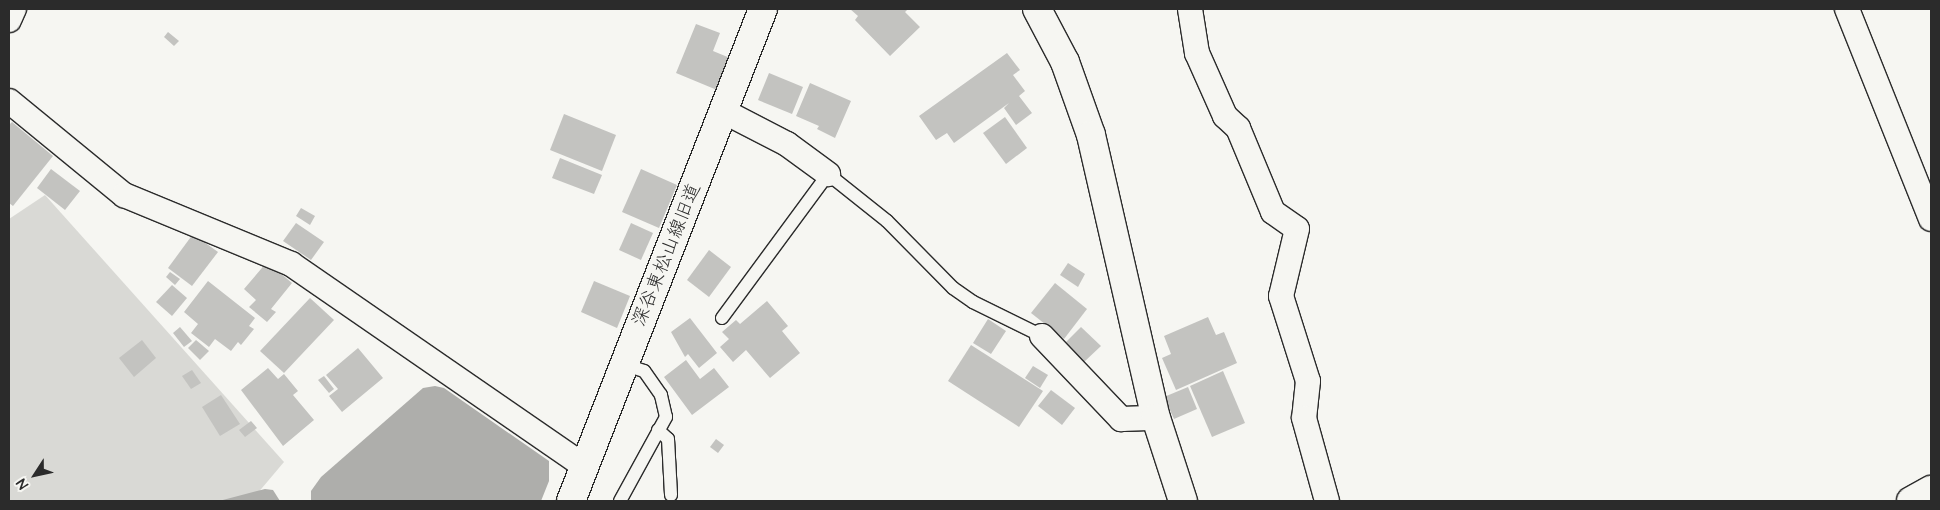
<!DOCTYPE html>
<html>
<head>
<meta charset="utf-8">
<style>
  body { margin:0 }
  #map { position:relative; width:1940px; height:510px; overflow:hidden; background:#f6f6f2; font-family:"Architects Daughter","Klee One",sans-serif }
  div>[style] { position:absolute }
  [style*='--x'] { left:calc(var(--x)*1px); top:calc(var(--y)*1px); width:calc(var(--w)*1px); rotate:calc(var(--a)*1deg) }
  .green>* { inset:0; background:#d9d9d5 }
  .water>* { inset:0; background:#aeaeab }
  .building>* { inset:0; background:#c3c3c0 }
  .roads { filter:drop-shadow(1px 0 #2b2b2b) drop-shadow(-1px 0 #2b2b2b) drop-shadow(0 1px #2b2b2b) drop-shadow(0 -1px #2b2b2b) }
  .service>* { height:12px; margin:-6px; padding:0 6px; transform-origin:6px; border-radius:6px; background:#f6f6f2 }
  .minor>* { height:24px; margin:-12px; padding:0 12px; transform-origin:12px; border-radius:12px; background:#f6f6f2 }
  .tertiary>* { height:28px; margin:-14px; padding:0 14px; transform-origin:14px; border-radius:14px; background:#f6f6f2 }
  span { translate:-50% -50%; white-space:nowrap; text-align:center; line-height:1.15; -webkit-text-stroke:4.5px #f6f6f2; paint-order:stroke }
  .street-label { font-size:19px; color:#2b2b2b }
  .frame { position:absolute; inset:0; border:10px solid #2b2b2b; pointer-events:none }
  .north { position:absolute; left:10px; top:450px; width:50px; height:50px; -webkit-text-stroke:4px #f6f6f2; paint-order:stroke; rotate:235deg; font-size:14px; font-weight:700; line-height:20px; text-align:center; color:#2b2b2b }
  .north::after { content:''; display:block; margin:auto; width:18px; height:22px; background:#2b2b2b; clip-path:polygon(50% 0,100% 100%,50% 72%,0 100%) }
</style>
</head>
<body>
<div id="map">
  <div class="green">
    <i style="clip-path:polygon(45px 195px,284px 462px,251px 501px,9px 501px,9px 219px)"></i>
  </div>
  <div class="water">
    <i style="clip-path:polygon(435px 386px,444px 388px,549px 461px,549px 481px,541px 501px,311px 501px,311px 491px,321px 477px,423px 388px)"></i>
    <i style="clip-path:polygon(265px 489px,273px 490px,280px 501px,219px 501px)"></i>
  </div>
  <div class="building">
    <i style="clip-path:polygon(850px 9px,908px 9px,905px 12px,920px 27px,890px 56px,855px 20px,858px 16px)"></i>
    <i style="clip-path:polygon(696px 24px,720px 33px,713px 51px,730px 58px,717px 90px,676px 73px)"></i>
    <i style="clip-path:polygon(168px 32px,179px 41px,174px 46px,164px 37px)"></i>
    <i style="clip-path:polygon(1007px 53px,1020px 70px,1013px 75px,1025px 91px,1019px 96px,1032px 113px,1016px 125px,1004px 108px,1009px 103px,954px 143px,947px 133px,936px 140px,919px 116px)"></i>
    <i style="clip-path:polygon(769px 73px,803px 87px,792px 114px,758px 100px)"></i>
    <i style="clip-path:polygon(810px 83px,851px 101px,835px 138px,817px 129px,819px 126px,796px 116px)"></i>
    <i style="clip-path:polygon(564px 114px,616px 135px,602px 171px,550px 150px)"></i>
    <i style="clip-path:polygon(1005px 117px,1027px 148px,1006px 164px,983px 133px)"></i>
    <i style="clip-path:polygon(12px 122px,53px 156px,13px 206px,9px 203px,9px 125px)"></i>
    <i style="clip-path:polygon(560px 158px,602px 175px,594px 194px,552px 178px)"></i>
    <i style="clip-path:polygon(51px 169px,80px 191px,65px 210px,37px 188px)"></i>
    <i style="clip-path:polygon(641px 169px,677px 185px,659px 228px,622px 212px)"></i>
    <i style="clip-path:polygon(301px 208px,315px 216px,310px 225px,296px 216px)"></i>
    <i style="clip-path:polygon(296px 223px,324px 242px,311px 260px,283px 241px)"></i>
    <i style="clip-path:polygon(631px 223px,653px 233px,641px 260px,619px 250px)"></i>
    <i style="clip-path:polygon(193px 234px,218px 252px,192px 286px,168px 268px)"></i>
    <i style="clip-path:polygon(709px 250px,731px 267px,709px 297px,687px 280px)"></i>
    <i style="clip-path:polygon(267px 262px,292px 283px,271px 309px,276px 312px,267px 322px,249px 307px,256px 300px,244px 289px)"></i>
    <i style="clip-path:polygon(1068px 263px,1085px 274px,1078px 287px,1060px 275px)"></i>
    <i style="clip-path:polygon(170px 272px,180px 279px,175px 285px,166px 277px)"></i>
    <i style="clip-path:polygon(208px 281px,255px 318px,249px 326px,254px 329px,241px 345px,238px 342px,231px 351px,215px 339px,209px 347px,191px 333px,198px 324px,184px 312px)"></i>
    <i style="clip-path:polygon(594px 281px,630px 296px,617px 328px,581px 312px)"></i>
    <i style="clip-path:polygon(1055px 283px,1087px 309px,1064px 339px,1031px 313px)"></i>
    <i style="clip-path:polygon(172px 285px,187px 298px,172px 316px,156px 302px)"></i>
    <i style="clip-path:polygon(310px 298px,334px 320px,284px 373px,260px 351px)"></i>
    <i style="clip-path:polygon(767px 301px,788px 326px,782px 331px,800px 353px,770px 378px,746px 350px,733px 362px,720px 347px,729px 339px,722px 332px,736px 320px,740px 324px)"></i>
    <i style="clip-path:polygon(1208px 317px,1216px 335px,1224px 332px,1237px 363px,1176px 390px,1162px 358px,1171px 354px,1164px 336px)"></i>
    <i style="clip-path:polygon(690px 318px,717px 353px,699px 368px,688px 354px,685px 357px,671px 332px)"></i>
    <i style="clip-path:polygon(988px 319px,1006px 331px,991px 354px,973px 343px)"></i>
    <i style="clip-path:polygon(180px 327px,192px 341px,184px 347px,173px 333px)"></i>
    <i style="clip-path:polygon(1081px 327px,1101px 346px,1084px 362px,1065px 343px)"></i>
    <i style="clip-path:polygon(142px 340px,156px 358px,134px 377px,119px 358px)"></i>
    <i style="clip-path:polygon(196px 340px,209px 351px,200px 360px,188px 348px)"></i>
    <i style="clip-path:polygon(971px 345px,1043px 391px,1019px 427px,948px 381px)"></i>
    <i style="clip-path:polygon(358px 348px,383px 378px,342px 412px,329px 396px,338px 389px,326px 375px)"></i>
    <i style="clip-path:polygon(686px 360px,700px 379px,714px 368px,729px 387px,692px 415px,664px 377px)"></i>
    <i style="clip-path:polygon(1033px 366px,1048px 375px,1040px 388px,1025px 378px)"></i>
    <i style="clip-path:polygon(268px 368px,278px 379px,284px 374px,298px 391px,293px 395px,314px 420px,283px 446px,241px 390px)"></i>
    <i style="clip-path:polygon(192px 370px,201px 383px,191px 389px,182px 376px)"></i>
    <i style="clip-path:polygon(1223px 371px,1245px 423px,1212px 437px,1190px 386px)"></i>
    <i style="clip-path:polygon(324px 376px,334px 389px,329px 393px,318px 380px)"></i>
    <i style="clip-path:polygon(1188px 387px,1197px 409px,1174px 419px,1164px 397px)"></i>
    <i style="clip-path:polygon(1051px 390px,1075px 408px,1062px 425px,1038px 406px)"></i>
    <i style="clip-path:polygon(221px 395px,240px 424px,220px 436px,202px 407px)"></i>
    <i style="clip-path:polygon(251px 421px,257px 428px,245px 437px,239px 430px)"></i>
    <i style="clip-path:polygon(716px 439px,724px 445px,718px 453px,710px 447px)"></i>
  </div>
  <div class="roads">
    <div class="service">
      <i style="--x:722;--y:318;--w:179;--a:-53.6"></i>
      <i style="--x:828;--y:174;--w:75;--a:38.5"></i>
      <i style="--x:887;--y:221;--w:94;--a:45.4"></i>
      <i style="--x:953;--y:288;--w:24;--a:35"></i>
      <i style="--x:973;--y:302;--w:77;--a:26.2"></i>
      <i style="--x:658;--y:430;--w:13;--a:42"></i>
      <i style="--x:668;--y:439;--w:56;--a:86.9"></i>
      <i style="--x:620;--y:501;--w:96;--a:-61.3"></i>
      <i style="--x:666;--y:417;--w:23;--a:-103"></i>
      <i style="--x:661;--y:395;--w:29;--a:-125"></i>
      <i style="--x:644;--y:371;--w:22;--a:-162"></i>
    </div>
    <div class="minor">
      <i style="--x:1190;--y:9;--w:45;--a:81"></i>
      <i style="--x:1197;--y:53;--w:69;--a:66"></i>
      <i style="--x:1225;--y:116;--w:18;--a:43"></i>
      <i style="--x:1238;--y:128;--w:91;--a:67.4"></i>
      <i style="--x:1273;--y:212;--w:29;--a:35"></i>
      <i style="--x:1297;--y:229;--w:69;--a:103.4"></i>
      <i style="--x:1281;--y:296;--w:89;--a:72.4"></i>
      <i style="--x:1308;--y:381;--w:37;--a:96"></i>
      <i style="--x:1304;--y:418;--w:86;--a:74.5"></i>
      <i style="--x:1847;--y:9;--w:226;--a:68.2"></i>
      <i style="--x:9;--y:20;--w:12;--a:-66"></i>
      <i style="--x:9;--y:101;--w:149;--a:39.3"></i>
      <i style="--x:124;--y:195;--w:181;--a:22.4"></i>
      <i style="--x:291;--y:264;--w:356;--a:34.6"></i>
      <i style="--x:725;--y:112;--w:70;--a:27.3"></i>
      <i style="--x:787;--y:144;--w:51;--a:36.2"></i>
      <i style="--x:1042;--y:336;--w:115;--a:46.4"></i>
      <i style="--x:1121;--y:419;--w:35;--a:-2"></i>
    </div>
    <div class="tertiary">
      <i style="--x:1037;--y:9;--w:60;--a:62.2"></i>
      <i style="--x:1065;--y:62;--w:77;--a:70.4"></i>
      <i style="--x:1091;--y:135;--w:290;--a:77.1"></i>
      <i style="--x:1156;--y:418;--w:87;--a:72"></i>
      <i style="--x:571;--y:501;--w:528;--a:-68.68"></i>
      <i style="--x:1911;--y:501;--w:23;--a:-29"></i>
    </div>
  </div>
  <div class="street-label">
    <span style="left:667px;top:255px;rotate:-68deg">深谷東松山線旧道</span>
  </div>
  <div class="frame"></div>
  <div class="north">N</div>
</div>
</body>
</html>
